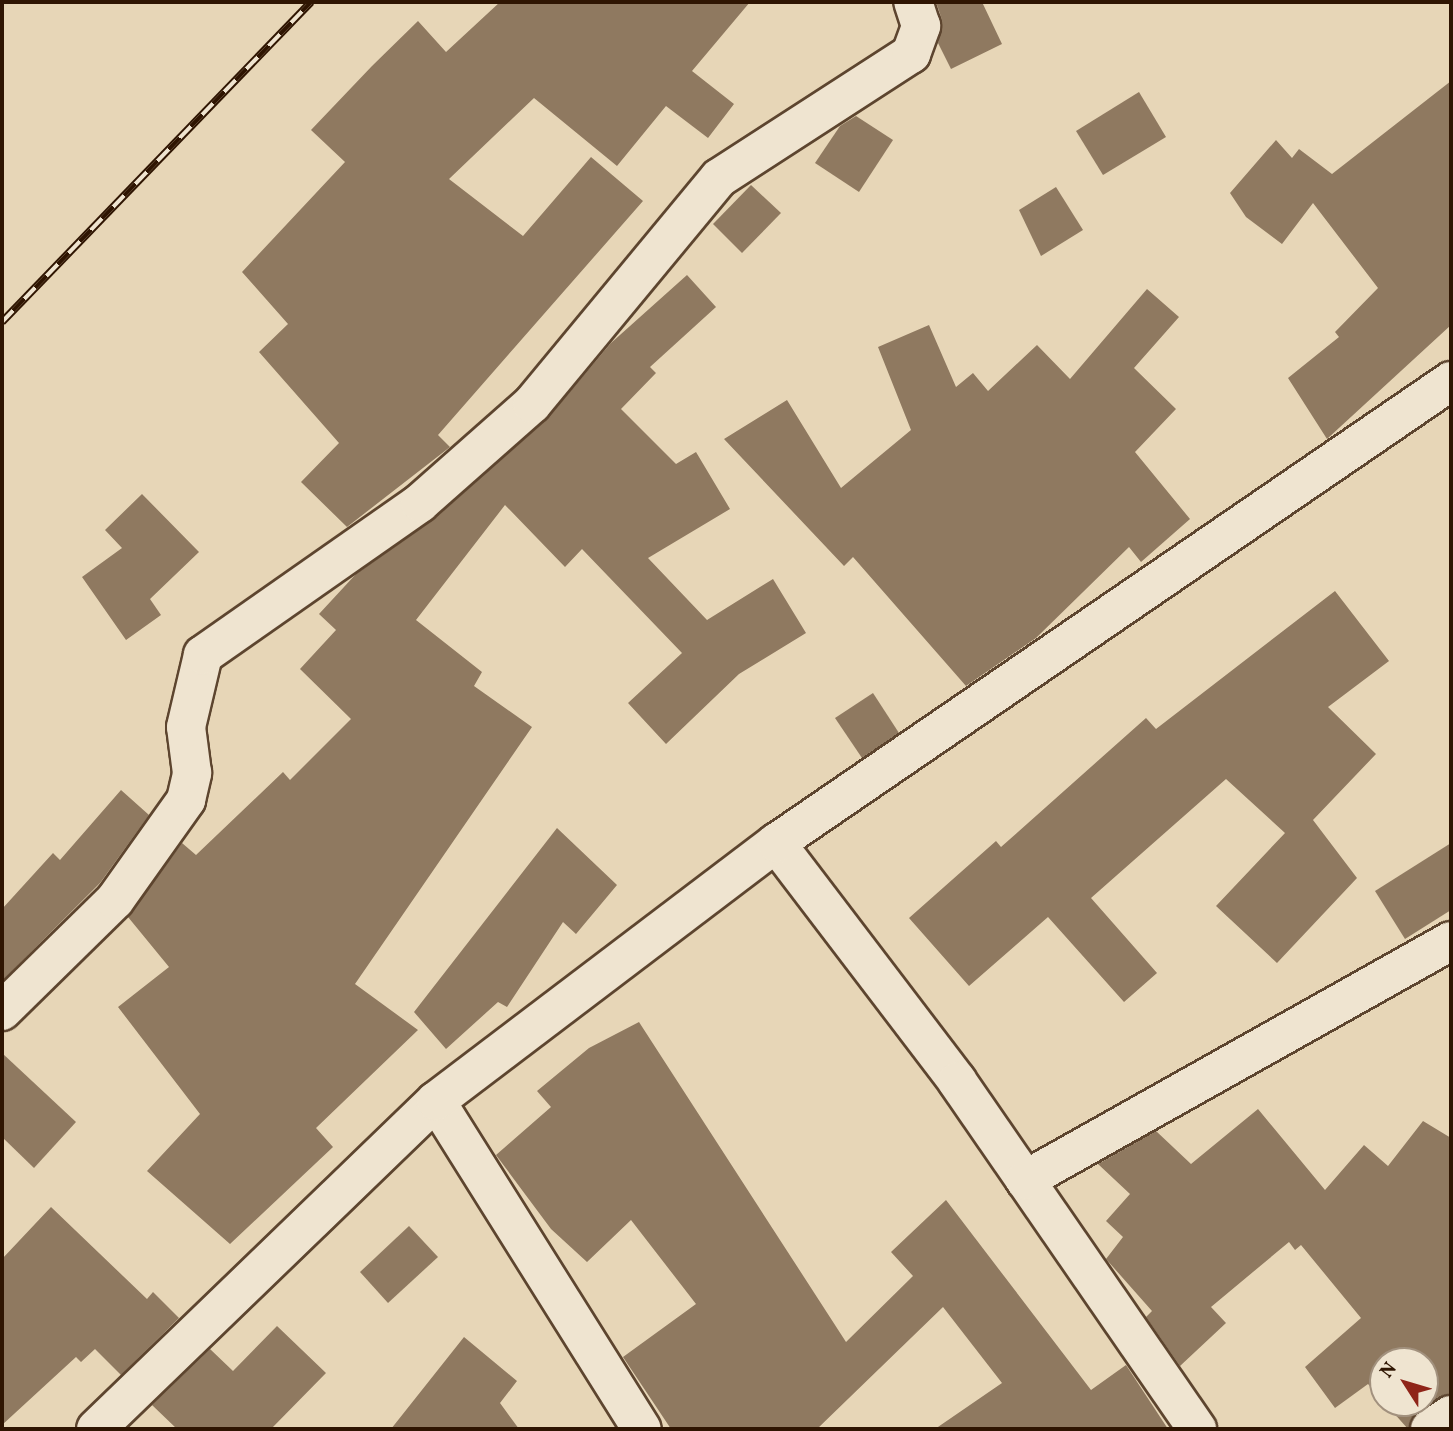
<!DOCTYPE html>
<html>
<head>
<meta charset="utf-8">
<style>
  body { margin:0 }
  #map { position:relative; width:1453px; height:1431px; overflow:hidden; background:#e7d6b7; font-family:Vollkorn,serif }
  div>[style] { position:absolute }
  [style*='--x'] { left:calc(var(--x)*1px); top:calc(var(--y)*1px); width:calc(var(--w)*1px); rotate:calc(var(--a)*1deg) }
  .building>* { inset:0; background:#8f7960 }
  .roads { filter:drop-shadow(2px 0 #5d452f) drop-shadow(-2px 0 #5d452f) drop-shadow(0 2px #5d452f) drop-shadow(0 -2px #5d452f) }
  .street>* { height:38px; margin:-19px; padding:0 19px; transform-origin:19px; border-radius:19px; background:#efe4d0 }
  .rail>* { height:8px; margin-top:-4px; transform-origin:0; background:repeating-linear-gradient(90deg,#efe4d0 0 16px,#2f1502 0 32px); box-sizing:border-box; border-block:2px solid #2f1502 }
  span { translate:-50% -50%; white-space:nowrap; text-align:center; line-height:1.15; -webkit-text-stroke:7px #efe4d0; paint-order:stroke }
  .frame { position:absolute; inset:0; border:4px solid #2f1502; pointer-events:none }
  .north { position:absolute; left:1369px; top:1347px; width:70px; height:70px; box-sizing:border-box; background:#efe4d0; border:2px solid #a2917e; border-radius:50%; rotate:307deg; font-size:19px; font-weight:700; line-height:28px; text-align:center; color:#2f1502 }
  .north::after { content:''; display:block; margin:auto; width:24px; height:32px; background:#8f2418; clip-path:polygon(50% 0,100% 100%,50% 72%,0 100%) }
</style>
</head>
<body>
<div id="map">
  <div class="building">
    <i style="clip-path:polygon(500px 2px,750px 2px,692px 71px,734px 104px,708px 138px,666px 106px,617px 166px,534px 98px,449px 179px,523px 236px,591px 157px,643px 201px,438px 435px,450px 447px,347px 527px,301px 482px,339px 443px,259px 352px,288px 324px,242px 272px,345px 162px,311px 130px,372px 66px,418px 21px,446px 52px)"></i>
    <i style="clip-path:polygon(936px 2px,982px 2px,1002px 44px,951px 69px,938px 43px,942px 20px)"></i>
    <i style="clip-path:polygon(1451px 81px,1451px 325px,1327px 439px,1288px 378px,1339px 337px,1335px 332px,1378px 288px,1313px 203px,1282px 244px,1246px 217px,1230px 193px,1276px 140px,1292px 158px,1299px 149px,1332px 174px)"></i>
    <i style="clip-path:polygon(1139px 92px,1166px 137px,1103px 175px,1076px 131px)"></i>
    <i style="clip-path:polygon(856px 116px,893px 140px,859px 192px,815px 163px,840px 126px)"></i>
    <i style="clip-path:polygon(751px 185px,781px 213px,742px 253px,713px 224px)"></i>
    <i style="clip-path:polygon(1056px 187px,1083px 230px,1041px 256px,1019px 210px)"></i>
    <i style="clip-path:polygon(687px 275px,716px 307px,650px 367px,656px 373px,621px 409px,676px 464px,696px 452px,730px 509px,648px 558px,707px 620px,773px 579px,806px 633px,739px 674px,666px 744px,628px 703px,682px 653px,582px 549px,565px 567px,505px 505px,416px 620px,482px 672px,474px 686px,532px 727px,355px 984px,418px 1030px,316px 1128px,333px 1147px,230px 1244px,147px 1171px,200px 1114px,118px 1007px,169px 967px,128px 917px,182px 843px,196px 855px,283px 772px,290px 780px,351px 719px,300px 669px,336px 630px,319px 614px,356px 574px,434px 519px,546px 420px,611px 343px)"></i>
    <i style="clip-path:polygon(1147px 289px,1179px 317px,1134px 368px,1176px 409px,1135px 452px,1190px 519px,1141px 562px,1129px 547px,1036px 638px,966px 686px,853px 557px,844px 566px,724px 439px,787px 400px,841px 488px,911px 430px,878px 347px,929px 325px,956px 387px,973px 373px,988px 391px,1037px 345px,1070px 379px)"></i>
    <i style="clip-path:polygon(142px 494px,199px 552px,150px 599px,161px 615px,126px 640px,82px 577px,122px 548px,105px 530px)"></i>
    <i style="clip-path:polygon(1335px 591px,1389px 661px,1328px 707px,1376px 754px,1313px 820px,1357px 878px,1277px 963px,1216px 906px,1285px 833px,1226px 779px,1091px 898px,1157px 973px,1124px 1002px,1048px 917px,969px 986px,909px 918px,996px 841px,1001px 847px,1146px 718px,1156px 729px)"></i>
    <i style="clip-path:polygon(873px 693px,899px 733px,862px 758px,835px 718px)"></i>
    <i style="clip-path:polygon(121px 790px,149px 815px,100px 883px,2px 981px,2px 909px,53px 853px,60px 860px)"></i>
    <i style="clip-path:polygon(557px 828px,617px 885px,576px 934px,563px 922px,507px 1007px,498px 1002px,446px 1049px,414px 1012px)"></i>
    <i style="clip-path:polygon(1451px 843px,1451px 910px,1405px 939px,1375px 891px)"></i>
    <i style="clip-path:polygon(639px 1022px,846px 1342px,913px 1276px,891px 1252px,946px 1200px,1091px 1390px,1126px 1365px,1168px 1429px,935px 1429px,1002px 1383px,943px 1307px,817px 1429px,671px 1429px,623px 1357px,696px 1304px,631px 1220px,587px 1262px,551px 1229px,496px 1155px,551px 1107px,537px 1091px,589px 1048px)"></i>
    <i style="clip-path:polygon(2px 1053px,76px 1122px,34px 1168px,2px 1137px)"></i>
    <i style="clip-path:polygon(evenodd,1258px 1109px,1325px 1190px,1364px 1145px,1388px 1166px,1423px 1121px,1451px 1138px,1451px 1393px,1418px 1411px,1408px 1429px,1368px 1384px,1335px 1408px,1305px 1367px,1361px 1318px,1301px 1245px,1295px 1250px,1289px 1242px,1211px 1307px,1226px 1323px,1180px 1366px,1146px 1317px,1152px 1311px,1106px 1259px,1123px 1237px,1106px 1221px,1130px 1194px,1098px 1164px,1156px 1131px,1191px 1164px,1258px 1109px,1383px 1361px,1425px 1361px,1425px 1403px,1383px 1403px,1383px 1361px)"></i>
    <i style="clip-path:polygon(51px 1207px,147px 1299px,153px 1292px,179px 1318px,121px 1375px,95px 1349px,81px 1362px,76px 1357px,2px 1425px,2px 1259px)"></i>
    <i style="clip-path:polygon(409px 1226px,438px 1257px,388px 1303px,360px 1272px)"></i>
    <i style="clip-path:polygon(277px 1326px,326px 1373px,271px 1429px,177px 1429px,152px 1405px,210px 1349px,233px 1371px)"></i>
    <i style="clip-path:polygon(464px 1337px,517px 1381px,500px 1403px,519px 1429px,391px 1429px)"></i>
  </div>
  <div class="roads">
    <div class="street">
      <i style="--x:776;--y:843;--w:299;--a:52.7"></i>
      <i style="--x:957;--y:1081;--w:423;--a:55.4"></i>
      <i style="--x:2;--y:1011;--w:158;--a:-44.5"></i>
      <i style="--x:115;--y:900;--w:123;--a:-54.6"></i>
      <i style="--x:186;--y:800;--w:28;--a:-77"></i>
      <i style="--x:192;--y:773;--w:46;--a:-97.4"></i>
      <i style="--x:186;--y:727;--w:74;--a:-76.7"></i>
      <i style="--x:203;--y:655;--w:265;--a:-35"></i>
      <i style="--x:420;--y:503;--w:149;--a:-41.5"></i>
      <i style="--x:532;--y:404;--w:293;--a:-50.4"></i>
      <i style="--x:719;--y:178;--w:229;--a:-32.9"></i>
      <i style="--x:911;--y:54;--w:30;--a:-70"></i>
      <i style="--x:921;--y:26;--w:25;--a:-108"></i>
      <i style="--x:436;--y:1101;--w:387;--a:57.9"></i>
      <i style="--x:1025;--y:1180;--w:488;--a:-29.3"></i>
      <i style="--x:96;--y:1429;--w:472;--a:-44"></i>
      <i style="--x:436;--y:1101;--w:427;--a:-37.2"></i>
      <i style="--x:776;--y:843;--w:818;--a:-34.39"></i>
      <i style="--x:1430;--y:1429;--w:25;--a:-34"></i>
    </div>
  </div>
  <div class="rail">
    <i style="--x:2;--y:322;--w:445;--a:-46"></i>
  </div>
  <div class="frame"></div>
  <div class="north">N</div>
</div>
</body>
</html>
